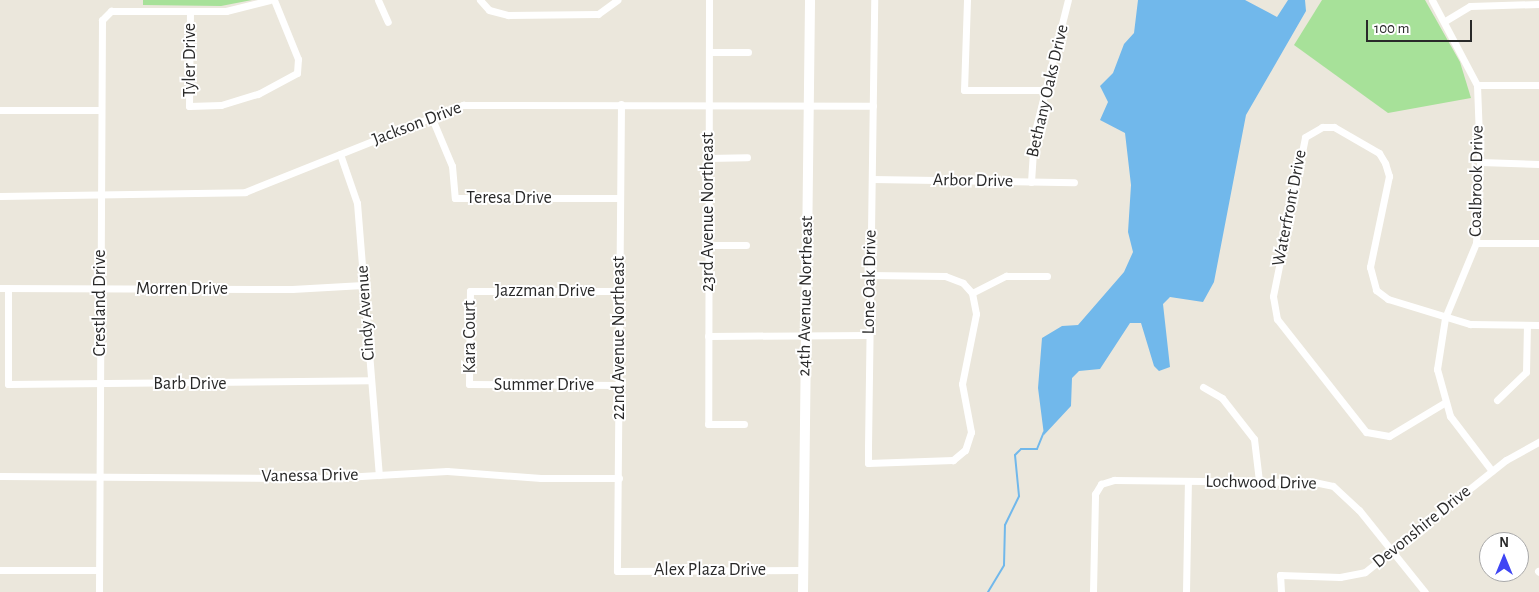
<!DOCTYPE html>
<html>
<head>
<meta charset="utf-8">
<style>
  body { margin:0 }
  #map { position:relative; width:1539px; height:592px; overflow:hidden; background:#ebe7dc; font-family:"Alegreya Sans",sans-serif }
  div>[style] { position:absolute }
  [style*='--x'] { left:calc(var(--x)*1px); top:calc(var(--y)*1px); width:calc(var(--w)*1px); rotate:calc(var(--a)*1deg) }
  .green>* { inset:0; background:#a7e199 }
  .water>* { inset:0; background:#71b8eb }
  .stream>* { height:2px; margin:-1px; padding:0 1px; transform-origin:1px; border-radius:1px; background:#71b8eb }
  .street>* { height:7px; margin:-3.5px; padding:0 3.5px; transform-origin:3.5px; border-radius:3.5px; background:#fff }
  .secondary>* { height:10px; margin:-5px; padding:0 5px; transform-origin:5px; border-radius:5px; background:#fff }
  span { translate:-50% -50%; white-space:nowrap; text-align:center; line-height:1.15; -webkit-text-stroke:4px #fff; paint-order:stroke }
  .street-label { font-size:18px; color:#292929 }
  .north { position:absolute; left:1479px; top:532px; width:50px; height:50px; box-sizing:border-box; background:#fff; border:1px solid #a9a9a9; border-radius:50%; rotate:0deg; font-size:14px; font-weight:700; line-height:20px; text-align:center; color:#292929 }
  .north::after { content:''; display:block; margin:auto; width:18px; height:22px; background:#3f46f4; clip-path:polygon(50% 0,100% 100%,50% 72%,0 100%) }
  .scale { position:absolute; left:1366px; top:20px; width:106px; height:22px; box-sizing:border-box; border:2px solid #292929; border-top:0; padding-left:6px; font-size:15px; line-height:18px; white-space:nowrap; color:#292929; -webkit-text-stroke:4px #fff; paint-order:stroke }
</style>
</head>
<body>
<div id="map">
  <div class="green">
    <i style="clip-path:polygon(143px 0,252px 0,221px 6px,143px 5px)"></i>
    <i style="clip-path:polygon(1322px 0,1425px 0,1460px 62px,1471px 98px,1388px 113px,1294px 45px)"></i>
  </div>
  <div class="water">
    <i style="clip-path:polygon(1138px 0,1245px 0,1277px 17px,1288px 0,1305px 0,1306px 11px,1246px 115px,1214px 282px,1203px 302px,1170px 297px,1163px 304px,1170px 367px,1159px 371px,1154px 366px,1141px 323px,1130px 323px,1100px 369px,1079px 371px,1072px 378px,1071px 406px,1044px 435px,1038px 388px,1042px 338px,1062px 326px,1078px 325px,1124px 272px,1133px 252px,1128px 232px,1131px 185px,1125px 133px,1100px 120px,1108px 102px,1100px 86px,1113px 73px,1124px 44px,1134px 33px)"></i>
  </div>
  <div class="stream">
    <i style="--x:988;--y:592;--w:31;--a:-59"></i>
    <i style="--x:1004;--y:565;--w:40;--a:-88.6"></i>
    <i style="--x:1005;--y:525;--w:32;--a:-64"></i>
    <i style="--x:1019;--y:496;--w:41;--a:-95.6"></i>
    <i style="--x:1015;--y:455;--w:8;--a:-45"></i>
    <i style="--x:1021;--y:449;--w:16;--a:0"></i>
    <i style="--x:1037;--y:449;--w:18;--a:-68"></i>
  </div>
  <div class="street">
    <i style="--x:378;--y:0;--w:24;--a:66"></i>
    <i style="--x:480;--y:0;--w:13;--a:48"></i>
    <i style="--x:489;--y:10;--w:20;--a:15"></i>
    <i style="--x:508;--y:15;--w:90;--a:-0.6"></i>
    <i style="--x:598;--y:14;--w:24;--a:-36"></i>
    <i style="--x:709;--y:0;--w:424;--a:90.1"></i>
    <i style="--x:708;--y:424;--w:36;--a:0"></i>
    <i style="--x:967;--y:0;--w:90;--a:91.9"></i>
    <i style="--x:964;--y:90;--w:84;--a:0"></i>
    <i style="--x:1432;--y:0;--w:96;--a:62.1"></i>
    <i style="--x:1477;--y:85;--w:77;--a:87.8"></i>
    <i style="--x:1480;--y:162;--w:81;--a:92.8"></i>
    <i style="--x:1476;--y:243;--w:81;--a:112.5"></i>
    <i style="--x:1445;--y:318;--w:52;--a:98.9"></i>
    <i style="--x:1437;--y:369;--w:49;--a:74.5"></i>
    <i style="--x:1450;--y:416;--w:69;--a:52.6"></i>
    <i style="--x:190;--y:11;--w:95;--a:90.6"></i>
    <i style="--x:189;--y:106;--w:32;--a:-2"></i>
    <i style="--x:221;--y:105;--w:39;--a:-17"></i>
    <i style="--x:258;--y:94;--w:44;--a:-28.3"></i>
    <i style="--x:297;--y:73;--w:14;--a:-86"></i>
    <i style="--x:298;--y:59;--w:64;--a:-112.1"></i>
    <i style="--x:1445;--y:21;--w:29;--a:-31"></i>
    <i style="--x:1470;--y:6;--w:69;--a:-1.7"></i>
    <i style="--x:709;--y:52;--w:39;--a:0"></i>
    <i style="--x:1477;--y:85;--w:62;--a:0"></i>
    <i style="--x:621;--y:104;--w:467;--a:90.5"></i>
    <i style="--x:617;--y:571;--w:186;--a:-0.3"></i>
    <i style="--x:0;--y:110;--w:100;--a:0"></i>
    <i style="--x:431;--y:116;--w:54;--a:67.2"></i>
    <i style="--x:452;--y:166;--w:32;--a:85"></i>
    <i style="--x:455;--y:198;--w:164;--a:0"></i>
    <i style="--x:340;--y:154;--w:52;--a:70.9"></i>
    <i style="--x:357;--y:203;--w:273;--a:85.4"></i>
    <i style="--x:708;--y:158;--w:39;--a:-1"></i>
    <i style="--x:1480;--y:162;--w:59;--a:1.9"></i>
    <i style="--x:872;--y:179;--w:202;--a:0.9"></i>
    <i style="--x:1031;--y:182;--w:47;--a:-86.3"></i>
    <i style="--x:1034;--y:135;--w:139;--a:-75.9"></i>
    <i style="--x:0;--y:196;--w:245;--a:-0.9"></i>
    <i style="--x:245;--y:192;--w:235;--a:-21.8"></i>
    <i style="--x:463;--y:105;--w:410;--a:0.1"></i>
    <i style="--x:1476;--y:243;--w:63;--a:0"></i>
    <i style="--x:708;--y:245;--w:38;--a:0"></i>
    <i style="--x:870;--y:275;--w:75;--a:0.8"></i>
    <i style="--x:945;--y:276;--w:19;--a:21"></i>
    <i style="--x:963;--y:283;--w:13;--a:48"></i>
    <i style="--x:972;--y:293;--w:21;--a:79"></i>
    <i style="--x:976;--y:314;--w:71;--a:101.3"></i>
    <i style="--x:962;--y:384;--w:49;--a:79.4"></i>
    <i style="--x:971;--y:432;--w:19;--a:108"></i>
    <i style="--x:965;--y:450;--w:16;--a:140"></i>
    <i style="--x:953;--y:460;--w:85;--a:178"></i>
    <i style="--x:868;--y:463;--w:16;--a:-90"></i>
    <i style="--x:868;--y:447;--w:447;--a:-89.2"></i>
    <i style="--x:0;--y:288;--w:292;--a:0.2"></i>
    <i style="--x:292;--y:289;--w:71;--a:-3.2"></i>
    <i style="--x:8;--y:288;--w:96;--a:90"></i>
    <i style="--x:8;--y:384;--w:363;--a:-0.6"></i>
    <i style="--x:972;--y:293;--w:38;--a:-27"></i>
    <i style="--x:1006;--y:276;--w:41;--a:0"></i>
    <i style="--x:708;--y:336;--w:161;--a:-0.4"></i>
    <i style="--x:619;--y:385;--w:150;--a:-179.6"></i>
    <i style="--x:469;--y:384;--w:93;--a:-89.4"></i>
    <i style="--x:470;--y:291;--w:149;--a:0"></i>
    <i style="--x:1203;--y:387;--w:22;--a:30"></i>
    <i style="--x:1222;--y:398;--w:52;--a:52"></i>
    <i style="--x:1254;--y:439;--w:42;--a:83.2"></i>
    <i style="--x:1497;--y:400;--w:40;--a:-44"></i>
    <i style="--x:1526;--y:372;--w:47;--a:-88.8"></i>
    <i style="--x:1444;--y:403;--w:64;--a:149"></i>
    <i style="--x:1389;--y:436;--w:23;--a:-170"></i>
    <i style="--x:1366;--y:432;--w:144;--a:-128.2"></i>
    <i style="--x:1277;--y:319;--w:23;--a:-100"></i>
    <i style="--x:1273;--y:296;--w:162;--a:-78.6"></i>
    <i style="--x:1305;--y:137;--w:20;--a:-30"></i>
    <i style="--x:1322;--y:127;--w:12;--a:0"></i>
    <i style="--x:1334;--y:127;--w:52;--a:30"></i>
    <i style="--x:1379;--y:153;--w:12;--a:59"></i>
    <i style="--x:1385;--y:163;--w:14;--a:73"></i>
    <i style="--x:1389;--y:176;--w:93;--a:101.8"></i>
    <i style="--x:1370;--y:267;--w:24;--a:75"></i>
    <i style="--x:1376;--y:290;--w:15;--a:37"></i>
    <i style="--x:1388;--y:299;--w:86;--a:17"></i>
    <i style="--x:1470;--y:324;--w:69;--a:0.8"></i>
    <i style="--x:0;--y:476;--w:327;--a:0.4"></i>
    <i style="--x:327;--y:478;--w:120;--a:-3.3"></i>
    <i style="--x:447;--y:471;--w:94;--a:4.3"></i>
    <i style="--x:541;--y:478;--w:78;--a:0"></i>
    <i style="--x:0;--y:570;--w:99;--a:0"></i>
    <i style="--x:1538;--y:571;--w:1;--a:45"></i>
    <i style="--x:99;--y:592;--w:572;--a:-89.7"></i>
    <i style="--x:102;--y:20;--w:13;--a:-45"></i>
    <i style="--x:111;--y:11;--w:115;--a:0"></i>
    <i style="--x:226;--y:11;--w:45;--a:-14"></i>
    <i style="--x:1093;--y:592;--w:98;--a:-88.8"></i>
    <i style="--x:1095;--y:494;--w:12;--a:-59"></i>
    <i style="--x:1101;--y:484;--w:14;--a:-17"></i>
    <i style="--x:1114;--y:480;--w:200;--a:0.6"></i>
    <i style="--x:1314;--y:482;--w:19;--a:12"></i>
    <i style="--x:1333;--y:486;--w:35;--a:43"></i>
    <i style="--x:1359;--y:510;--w:105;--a:51.2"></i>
    <i style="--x:1186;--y:592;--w:111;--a:-89"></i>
    <i style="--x:1281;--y:592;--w:17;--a:-93"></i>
    <i style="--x:1280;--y:575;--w:60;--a:1.9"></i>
    <i style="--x:1340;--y:577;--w:25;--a:-11"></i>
    <i style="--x:1365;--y:572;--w:180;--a:-38.5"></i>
    <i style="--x:1506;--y:460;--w:38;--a:-29"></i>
  </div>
  <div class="secondary">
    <i style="--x:803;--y:592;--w:592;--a:-89.32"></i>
  </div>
  <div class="street-label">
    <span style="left:190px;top:60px;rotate:-90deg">Tyler Drive</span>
    <span style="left:1048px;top:91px;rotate:-77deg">Bethany Oaks Drive</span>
    <span style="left:417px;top:124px;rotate:-21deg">Jackson Drive</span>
    <span style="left:973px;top:181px;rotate:1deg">Arbor Drive</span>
    <span style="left:1477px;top:181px;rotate:-89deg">Coalbrook Drive</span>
    <span style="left:509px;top:198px">Teresa Drive</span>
    <span style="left:1290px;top:208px;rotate:-79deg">Waterfront Drive</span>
    <span style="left:708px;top:212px;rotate:-90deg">23rd Avenue Northeast</span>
    <span style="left:870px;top:282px;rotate:-89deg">Lone Oak Drive</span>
    <span style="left:182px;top:289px">Morren Drive</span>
    <span style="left:545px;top:291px">Jazzman Drive</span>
    <span style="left:806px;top:296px;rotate:-89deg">24th Avenue Northeast</span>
    <span style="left:100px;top:303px;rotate:-90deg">Crestland Drive</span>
    <span style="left:366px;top:313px;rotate:-94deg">Cindy Avenue</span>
    <span style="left:470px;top:337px;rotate:-90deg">Kara Court</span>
    <span style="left:619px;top:338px;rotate:-90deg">22nd Avenue Northeast</span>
    <span style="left:190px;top:384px">Barb Drive</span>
    <span style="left:544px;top:385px">Summer Drive</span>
    <span style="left:310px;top:476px;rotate:-1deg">Vanessa Drive</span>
    <span style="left:1261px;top:483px;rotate:1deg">Lochwood Drive</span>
    <span style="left:1422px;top:527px;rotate:-39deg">Devonshire Drive</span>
    <span style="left:710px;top:570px">Alex Plaza Drive</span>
  </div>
  <div class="north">N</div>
  <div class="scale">100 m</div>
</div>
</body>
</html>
